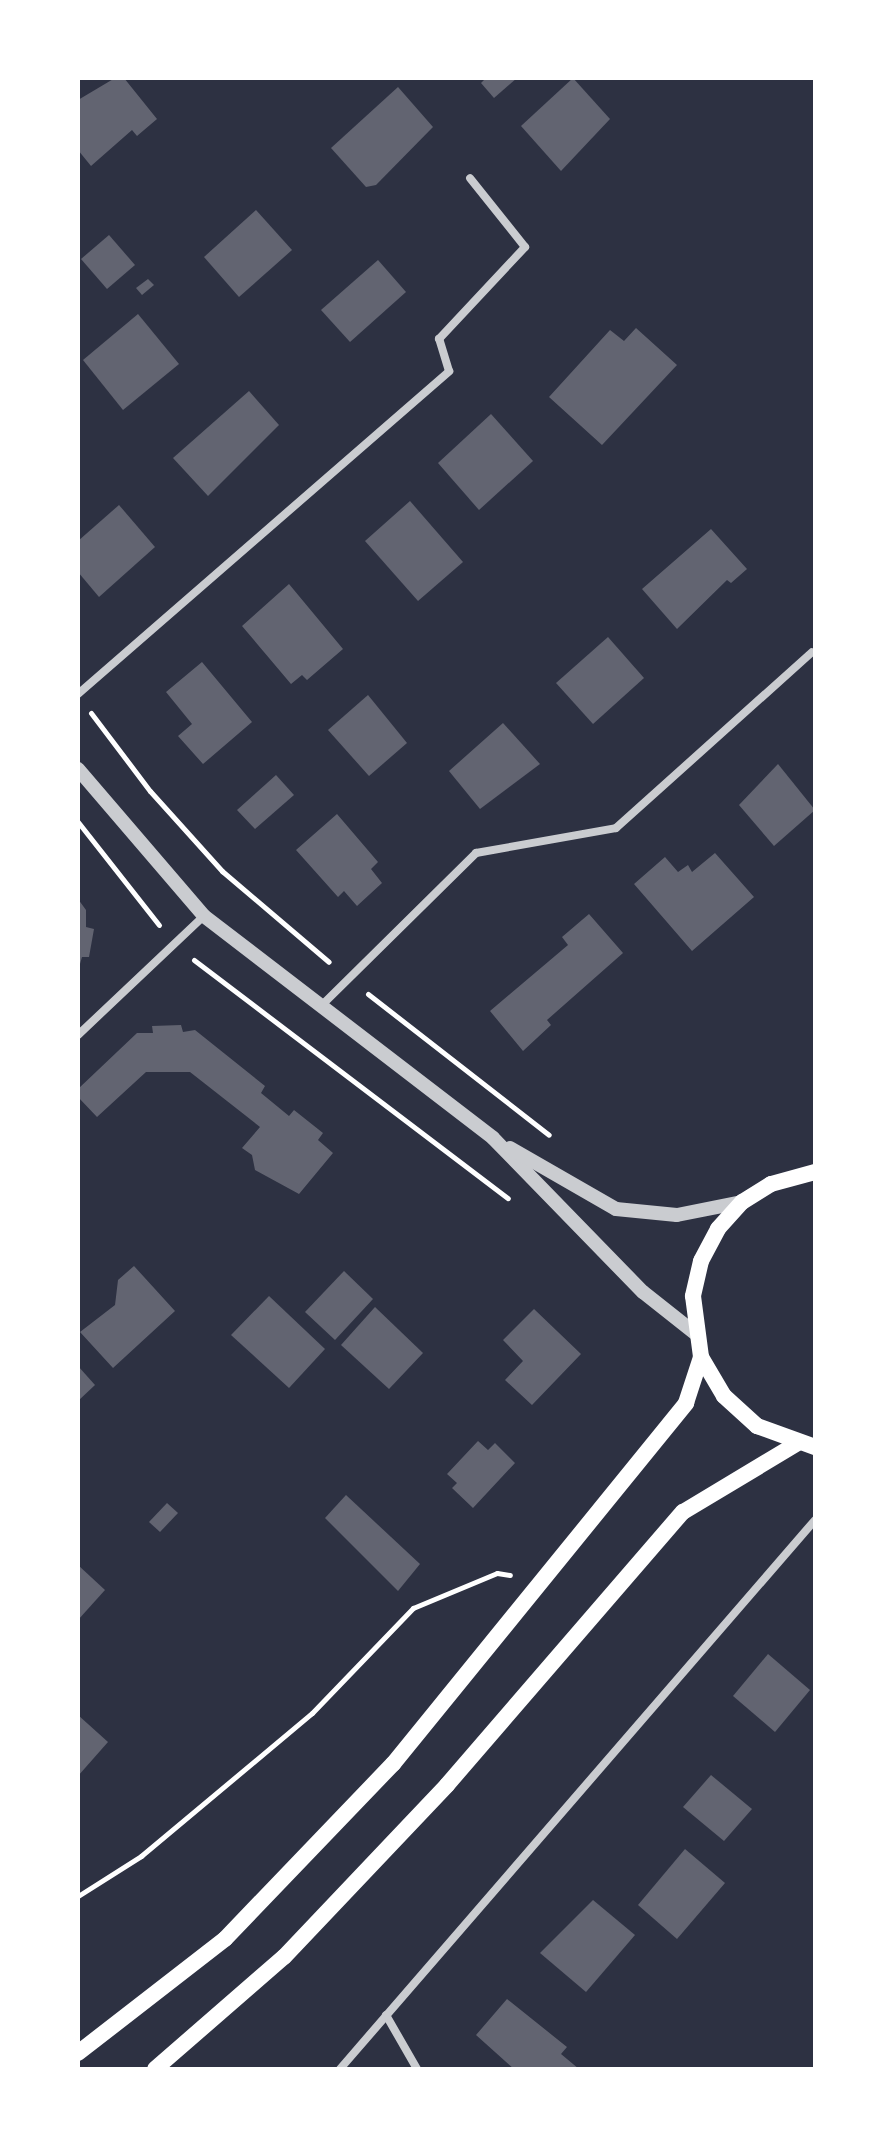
<!DOCTYPE html>
<html>
<head>
<meta charset="utf-8">
<style>
  body { margin:0 }
  #map { position:relative; width:893px; height:2147px; overflow:hidden; background:#2d3142; font-family:Quicksand,sans-serif }
  div>[style] { position:absolute }
  [style*='--x'] { left:calc(var(--x)*1px); top:calc(var(--y)*1px); width:calc(var(--w)*1px); rotate:calc(var(--a)*1deg) }
  .building>* { inset:0; background:#626471 }
  .path>* { height:5px; margin:-2.5px; padding:0 2.5px; transform-origin:2.5px; border-radius:2.5px; background:#fff }
  .minor>* { height:8px; margin:-4px; padding:0 4px; transform-origin:4px; border-radius:4px; background:#caccd0 }
  .tertiary>* { height:14px; margin:-7px; padding:0 7px; transform-origin:7px; border-radius:7px; background:#caccd0 }
  .secondary>* { height:16px; margin:-8px; padding:0 8px; transform-origin:8px; border-radius:8px; background:#fff }
  span { translate:-50% -50%; white-space:nowrap; text-align:center; line-height:1.15; -webkit-text-stroke:8px #fff; paint-order:stroke }
  .frame { position:absolute; inset:0; border:80px solid #fff; pointer-events:none }
</style>
</head>
<body>
<div id="map">
  <div class="building">
    <i style="clip-path:polygon(115px 78px,124px 78px,157px 119px,137px 136px,132px 130px,91px 166px,78px 150px,78px 100px)"></i>
    <i style="clip-path:polygon(486px 78px,517px 78px,494px 98px,481px 83px)"></i>
    <i style="clip-path:polygon(573px 78px,610px 119px,561px 171px,521px 126px)"></i>
    <i style="clip-path:polygon(398px 87px,433px 127px,376px 185px,366px 187px,331px 148px)"></i>
    <i style="clip-path:polygon(256px 210px,292px 250px,239px 297px,204px 257px)"></i>
    <i style="clip-path:polygon(109px 235px,135px 265px,107px 289px,81px 259px)"></i>
    <i style="clip-path:polygon(378px 260px,406px 292px,350px 342px,321px 310px)"></i>
    <i style="clip-path:polygon(148px 279px,154px 285px,142px 295px,136px 288px)"></i>
    <i style="clip-path:polygon(138px 314px,179px 364px,123px 410px,83px 360px)"></i>
    <i style="clip-path:polygon(636px 328px,677px 365px,602px 445px,549px 397px,610px 330px,624px 341px)"></i>
    <i style="clip-path:polygon(249px 391px,279px 425px,208px 496px,173px 458px)"></i>
    <i style="clip-path:polygon(491px 414px,533px 461px,479px 510px,438px 463px)"></i>
    <i style="clip-path:polygon(410px 501px,463px 562px,418px 601px,365px 541px)"></i>
    <i style="clip-path:polygon(119px 505px,155px 547px,99px 597px,78px 572px,78px 541px)"></i>
    <i style="clip-path:polygon(711px 529px,747px 569px,731px 583px,727px 580px,677px 629px,642px 589px)"></i>
    <i style="clip-path:polygon(289px 584px,343px 649px,307px 680px,302px 675px,291px 684px,242px 626px)"></i>
    <i style="clip-path:polygon(608px 637px,644px 678px,593px 724px,556px 683px)"></i>
    <i style="clip-path:polygon(202px 662px,252px 722px,203px 764px,178px 736px,192px 724px,166px 692px)"></i>
    <i style="clip-path:polygon(368px 695px,407px 743px,369px 776px,328px 730px)"></i>
    <i style="clip-path:polygon(503px 723px,540px 764px,480px 809px,449px 771px)"></i>
    <i style="clip-path:polygon(778px 764px,815px 810px,774px 846px,739px 805px)"></i>
    <i style="clip-path:polygon(276px 775px,294px 795px,255px 829px,237px 810px)"></i>
    <i style="clip-path:polygon(337px 814px,378px 862px,371px 869px,382px 883px,357px 906px,344px 891px,338px 897px,296px 850px)"></i>
    <i style="clip-path:polygon(715px 853px,754px 897px,692px 951px,634px 884px,665px 857px,678px 872px,688px 865px,692px 872px)"></i>
    <i style="clip-path:polygon(78px 899px,86px 910px,86px 927px,94px 929px,89px 957px,82px 957px,78px 971px)"></i>
    <i style="clip-path:polygon(589px 914px,623px 953px,547px 1020px,551px 1025px,523px 1051px,490px 1011px,568px 945px,562px 937px)"></i>
    <i style="clip-path:polygon(181px 1025px,183px 1032px,195px 1030px,265px 1086px,261px 1093px,289px 1116px,294px 1110px,323px 1133px,318px 1140px,333px 1153px,299px 1194px,255px 1170px,252px 1155px,242px 1148px,260px 1127px,190px 1072px,146px 1072px,97px 1117px,78px 1097px,78px 1089px,137px 1033px,153px 1033px,152px 1026px)"></i>
    <i style="clip-path:polygon(134px 1266px,175px 1311px,113px 1368px,80px 1332px,115px 1305px,118px 1280px)"></i>
    <i style="clip-path:polygon(344px 1271px,373px 1299px,335px 1340px,305px 1312px)"></i>
    <i style="clip-path:polygon(269px 1296px,325px 1349px,289px 1388px,231px 1335px)"></i>
    <i style="clip-path:polygon(375px 1307px,423px 1353px,389px 1389px,341px 1345px)"></i>
    <i style="clip-path:polygon(534px 1309px,581px 1354px,532px 1405px,505px 1380px,523px 1361px,503px 1340px)"></i>
    <i style="clip-path:polygon(78px 1366px,95px 1385px,78px 1401px)"></i>
    <i style="clip-path:polygon(478px 1441px,488px 1450px,495px 1443px,515px 1463px,473px 1508px,452px 1488px,457px 1483px,447px 1474px)"></i>
    <i style="clip-path:polygon(346px 1495px,420px 1564px,398px 1591px,325px 1518px)"></i>
    <i style="clip-path:polygon(167px 1503px,178px 1513px,160px 1532px,149px 1522px)"></i>
    <i style="clip-path:polygon(78px 1565px,105px 1590px,78px 1620px)"></i>
    <i style="clip-path:polygon(768px 1654px,810px 1690px,775px 1732px,733px 1696px)"></i>
    <i style="clip-path:polygon(78px 1715px,108px 1742px,78px 1776px)"></i>
    <i style="clip-path:polygon(711px 1775px,752px 1809px,724px 1841px,683px 1807px)"></i>
    <i style="clip-path:polygon(685px 1849px,725px 1883px,677px 1939px,638px 1905px)"></i>
    <i style="clip-path:polygon(593px 1900px,635px 1935px,586px 1992px,540px 1953px)"></i>
    <i style="clip-path:polygon(507px 1999px,567px 2047px,561px 2054px,579px 2069px,514px 2069px,476px 2035px)"></i>
  </div>
  <div class="path">
    <i style="--x:91;--y:713;--w:98;--a:52.9"></i>
    <i style="--x:150;--y:791;--w:108;--a:48"></i>
    <i style="--x:222;--y:871;--w:140;--a:40.4"></i>
    <i style="--x:78;--y:822;--w:131;--a:51.8"></i>
    <i style="--x:194;--y:960;--w:394;--a:37.2"></i>
    <i style="--x:368;--y:994;--w:229;--a:37.9"></i>
    <i style="--x:78;--y:1896;--w:75;--a:-32.4"></i>
    <i style="--x:141;--y:1856;--w:223;--a:-39.9"></i>
    <i style="--x:312;--y:1713;--w:146;--a:-46.1"></i>
    <i style="--x:413;--y:1608;--w:91;--a:-22.6"></i>
    <i style="--x:497;--y:1573;--w:13;--a:9"></i>
  </div>
  <div class="minor">
    <i style="--x:78;--y:694;--w:492;--a:-41"></i>
    <i style="--x:449;--y:371;--w:34;--a:-107"></i>
    <i style="--x:439;--y:339;--w:126;--a:-46.9"></i>
    <i style="--x:525;--y:247;--w:88;--a:-128.6"></i>
    <i style="--x:321;--y:1006;--w:218;--a:-44.6"></i>
    <i style="--x:476;--y:853;--w:142;--a:-10.1"></i>
    <i style="--x:616;--y:828;--w:263;--a:-41.9"></i>
    <i style="--x:78;--y:1035;--w:173;--a:-43.4"></i>
    <i style="--x:386;--y:2015;--w:62;--a:60.1"></i>
    <i style="--x:340;--y:2069;--w:726;--a:-49.13"></i>
  </div>
  <div class="tertiary">
    <i style="--x:78;--y:769;--w:194;--a:49.4"></i>
    <i style="--x:204;--y:916;--w:364;--a:37.5"></i>
    <i style="--x:493;--y:1138;--w:215;--a:45.8"></i>
    <i style="--x:643;--y:1292;--w:66;--a:38.3"></i>
    <i style="--x:510;--y:1148;--w:122;--a:29.9"></i>
    <i style="--x:616;--y:1209;--w:61;--a:5.6"></i>
    <i style="--x:677;--y:1215;--w:66;--a:-11.3"></i>
  </div>
  <div class="secondary">
    <i style="--x:815;--y:1172;--w:46;--a:164.7"></i>
    <i style="--x:771;--y:1184;--w:34;--a:148"></i>
    <i style="--x:742;--y:1202;--w:36;--a:132"></i>
    <i style="--x:718;--y:1229;--w:36;--a:118"></i>
    <i style="--x:701;--y:1261;--w:36;--a:103"></i>
    <i style="--x:693;--y:1296;--w:62;--a:82.5"></i>
    <i style="--x:701;--y:1357;--w:45;--a:59.5"></i>
    <i style="--x:724;--y:1396;--w:45;--a:42.3"></i>
    <i style="--x:757;--y:1426;--w:62;--a:19.9"></i>
    <i style="--x:78;--y:2053;--w:186;--a:-37.8"></i>
    <i style="--x:225;--y:1939;--w:243;--a:-46.2"></i>
    <i style="--x:393;--y:1764;--w:465;--a:-50.9"></i>
    <i style="--x:686;--y:1403;--w:48;--a:-71.9"></i>
    <i style="--x:155;--y:2069;--w:171;--a:-41"></i>
    <i style="--x:284;--y:1957;--w:237;--a:-46.5"></i>
    <i style="--x:447;--y:1785;--w:361;--a:-49.2"></i>
    <i style="--x:683;--y:1512;--w:134;--a:-31"></i>
  </div>
  <div class="frame"></div>
</div>
</body>
</html>
